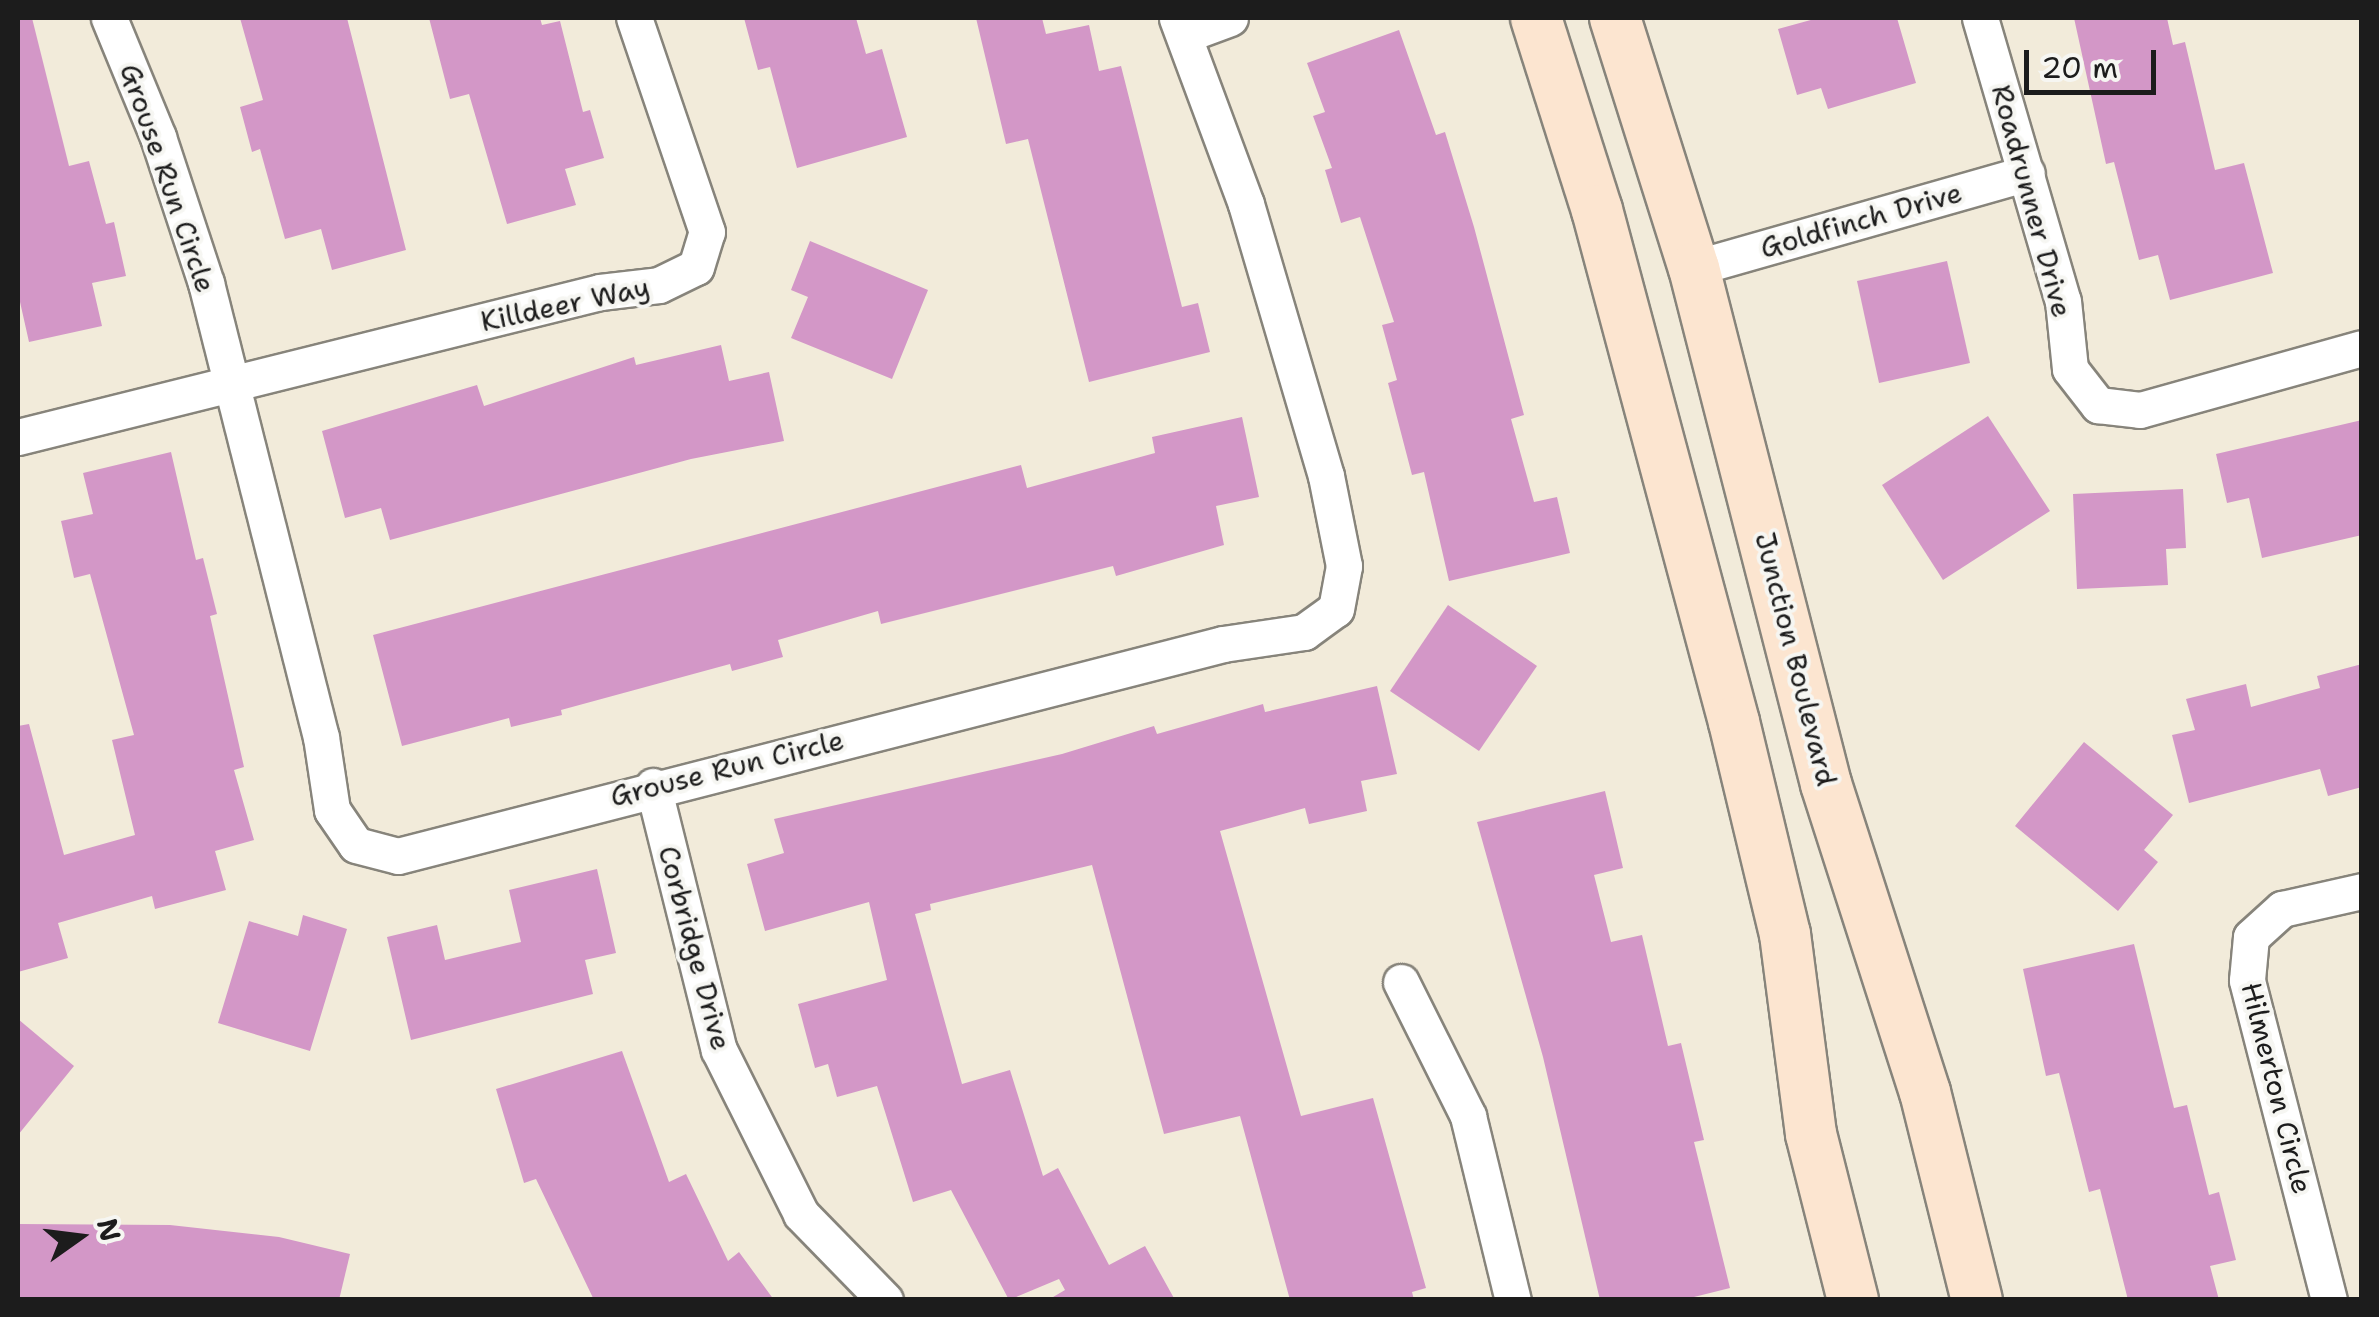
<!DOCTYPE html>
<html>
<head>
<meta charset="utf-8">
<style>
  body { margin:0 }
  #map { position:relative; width:2379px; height:1317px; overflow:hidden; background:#f2ebda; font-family:"Shantell Sans",sans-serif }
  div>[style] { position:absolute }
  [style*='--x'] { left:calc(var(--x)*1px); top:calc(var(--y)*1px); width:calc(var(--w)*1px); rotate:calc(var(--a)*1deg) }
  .building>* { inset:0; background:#d397c7 }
  .roads { filter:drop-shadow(2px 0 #87847b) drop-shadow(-2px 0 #87847b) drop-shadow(0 2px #87847b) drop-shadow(0 -2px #87847b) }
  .street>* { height:35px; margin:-17.5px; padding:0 17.5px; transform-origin:17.5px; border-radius:17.5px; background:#fff }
  .secondary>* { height:50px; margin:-25px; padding:0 25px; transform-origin:25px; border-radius:25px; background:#fce5d0 }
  span { translate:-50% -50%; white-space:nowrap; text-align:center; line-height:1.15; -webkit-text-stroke:8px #f6f6f2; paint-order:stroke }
  .street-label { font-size:28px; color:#1c1c1c }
  .frame { position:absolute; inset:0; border:20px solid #1c1c1c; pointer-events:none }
  .north { position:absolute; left:30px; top:1187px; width:100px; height:100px; -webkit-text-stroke:8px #f6f6f2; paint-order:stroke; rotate:76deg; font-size:28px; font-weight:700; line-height:40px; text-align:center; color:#1c1c1c }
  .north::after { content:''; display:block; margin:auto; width:35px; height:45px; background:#1c1c1c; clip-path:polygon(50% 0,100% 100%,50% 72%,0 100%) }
  .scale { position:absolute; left:2024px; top:50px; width:132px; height:45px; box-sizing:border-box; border:5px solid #1c1c1c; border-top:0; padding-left:12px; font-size:30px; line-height:35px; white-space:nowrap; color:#1c1c1c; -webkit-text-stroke:8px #f6f6f2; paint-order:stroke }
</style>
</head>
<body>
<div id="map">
  <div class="building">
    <i style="clip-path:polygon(18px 18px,32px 18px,69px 166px,89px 161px,106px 224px,114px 222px,126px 276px,92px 283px,102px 326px,29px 342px,18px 293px)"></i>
    <i style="clip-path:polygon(240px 18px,347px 18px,406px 250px,332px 270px,321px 229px,285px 239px,260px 149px,252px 152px,240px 107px,263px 100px)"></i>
    <i style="clip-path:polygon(429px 18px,540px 18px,542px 25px,560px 21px,583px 112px,590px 110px,604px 158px,565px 169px,576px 205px,507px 224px,469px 94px,450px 99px)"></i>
    <i style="clip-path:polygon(744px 18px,856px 18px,866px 54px,882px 49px,907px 137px,797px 168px,770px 67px,758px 70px)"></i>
    <i style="clip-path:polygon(976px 18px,1042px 18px,1046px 34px,1089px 25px,1099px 71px,1121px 66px,1182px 307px,1198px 303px,1210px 352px,1089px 382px,1028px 139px,1006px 144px)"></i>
    <i style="clip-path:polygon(1818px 18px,1897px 18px,1916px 83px,1828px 109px,1821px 88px,1797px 95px,1778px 29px)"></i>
    <i style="clip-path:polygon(2074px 18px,2167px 18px,2173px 45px,2185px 42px,2215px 170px,2244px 163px,2273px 273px,2170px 300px,2158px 255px,2139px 260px,2114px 162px,2106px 164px)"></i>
    <i style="clip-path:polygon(1399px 30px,1436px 135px,1445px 132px,1474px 227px,1524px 415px,1511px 419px,1534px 502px,1557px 497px,1570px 553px,1449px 581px,1424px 472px,1412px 475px,1388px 383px,1397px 380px,1382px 325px,1394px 322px,1360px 217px,1341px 223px,1325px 170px,1332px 168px,1313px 116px,1325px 112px,1307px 63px)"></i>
    <i style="clip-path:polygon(810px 241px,928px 290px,892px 379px,791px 338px,808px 297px,791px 290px)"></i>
    <i style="clip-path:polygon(1947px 261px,1970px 363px,1879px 383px,1857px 281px)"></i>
    <i style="clip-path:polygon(721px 345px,729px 381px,769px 372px,784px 441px,691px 459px,390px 540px,381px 508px,345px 518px,322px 431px,477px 385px,484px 406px,634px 357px,636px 365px)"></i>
    <i style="clip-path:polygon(1988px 416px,2050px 511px,1943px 580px,1882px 485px)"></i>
    <i style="clip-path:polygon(1242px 417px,1259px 497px,1216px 506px,1224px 545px,1116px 576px,1113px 566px,881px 624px,878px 611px,778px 640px,783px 657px,732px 671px,730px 664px,561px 710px,562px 715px,511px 727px,509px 718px,402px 746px,373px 635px,1021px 465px,1027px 488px,1155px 453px,1152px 437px)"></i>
    <i style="clip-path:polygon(2362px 420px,2362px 535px,2262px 558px,2249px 498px,2227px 503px,2216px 454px)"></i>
    <i style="clip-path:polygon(171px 452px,196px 560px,203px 558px,217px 614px,210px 616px,244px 767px,234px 770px,254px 840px,215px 851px,226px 890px,155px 909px,152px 896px,58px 923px,68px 958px,18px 972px,18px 726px,29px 724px,64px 855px,135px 835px,112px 740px,134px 735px,90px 574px,74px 578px,61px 521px,93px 514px,83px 473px)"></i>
    <i style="clip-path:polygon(2183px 489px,2186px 548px,2166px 549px,2168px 585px,2077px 589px,2073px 494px)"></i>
    <i style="clip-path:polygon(1448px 605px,1537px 666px,1479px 751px,1390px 691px)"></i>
    <i style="clip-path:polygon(2362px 664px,2362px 787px,2328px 796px,2320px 769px,2189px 803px,2172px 735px,2195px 730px,2186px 699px,2246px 684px,2251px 707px,2320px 688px,2317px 676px)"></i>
    <i style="clip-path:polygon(1377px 686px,1397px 774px,1361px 781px,1367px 811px,1309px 824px,1305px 808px,1220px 831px,1301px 1116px,1373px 1098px,1426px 1288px,1412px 1292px,1414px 1300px,1290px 1300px,1240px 1116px,1164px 1134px,1092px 865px,930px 904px,931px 910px,915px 914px,962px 1084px,1010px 1070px,1043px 1176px,1058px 1168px,1109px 1265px,1145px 1246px,1175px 1300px,1048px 1300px,1065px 1290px,1059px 1279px,1009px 1300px,951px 1190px,913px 1202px,877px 1086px,837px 1097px,828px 1064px,815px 1068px,798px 1004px,887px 980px,869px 902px,765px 931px,747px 864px,784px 853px,774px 819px,1062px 754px,1154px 726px,1157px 734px,1263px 704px,1265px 712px)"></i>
    <i style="clip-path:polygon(2084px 742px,2173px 815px,2144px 850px,2158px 862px,2118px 911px,2015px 826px)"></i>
    <i style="clip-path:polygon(1605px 791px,1623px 868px,1594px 875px,1611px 942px,1642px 935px,1668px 1046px,1681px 1043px,1704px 1140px,1694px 1142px,1730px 1288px,1682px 1300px,1600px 1300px,1543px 1057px,1477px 822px)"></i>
    <i style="clip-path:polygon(597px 869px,616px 953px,585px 960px,593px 994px,411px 1040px,387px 937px,437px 925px,445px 960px,521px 942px,509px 890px)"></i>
    <i style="clip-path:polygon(303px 915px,347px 929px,310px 1051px,218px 1023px,249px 921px,298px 936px)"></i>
    <i style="clip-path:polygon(2134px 944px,2174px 1108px,2187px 1105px,2209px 1195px,2219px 1192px,2236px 1260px,2210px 1266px,2219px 1300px,2128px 1300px,2100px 1189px,2089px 1192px,2059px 1073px,2046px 1076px,2023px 969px)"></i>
    <i style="clip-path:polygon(18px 1019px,74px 1066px,18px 1135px)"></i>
    <i style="clip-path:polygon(622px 1051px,669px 1182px,686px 1174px,728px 1261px,739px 1252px,774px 1300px,594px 1300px,536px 1179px,524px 1183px,496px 1089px)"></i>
    <i style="clip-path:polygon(18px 1224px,170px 1225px,279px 1237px,350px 1254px,339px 1300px,18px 1300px)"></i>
  </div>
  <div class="roads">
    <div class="street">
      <i style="--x:109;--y:18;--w:129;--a:67.6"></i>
      <i style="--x:158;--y:137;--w:154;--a:71.8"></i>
      <i style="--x:206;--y:283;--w:468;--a:75.8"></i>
      <i style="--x:321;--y:737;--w:74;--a:81.4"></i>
      <i style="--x:332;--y:810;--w:42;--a:55.6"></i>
      <i style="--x:356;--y:845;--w:43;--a:14.7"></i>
      <i style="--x:398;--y:856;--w:852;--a:-14.41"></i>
      <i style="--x:1223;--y:644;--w:82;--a:-8.4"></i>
      <i style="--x:1304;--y:632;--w:39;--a:-36"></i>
      <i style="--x:1336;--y:609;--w:44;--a:-79.5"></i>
      <i style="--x:1344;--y:566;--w:92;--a:-101.3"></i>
      <i style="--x:1326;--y:476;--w:284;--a:-106.4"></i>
      <i style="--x:1246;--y:204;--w:198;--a:-110.4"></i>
      <i style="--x:1980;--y:18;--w:295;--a:73.7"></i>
      <i style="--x:2063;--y:301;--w:68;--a:84.1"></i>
      <i style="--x:2070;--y:369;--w:46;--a:52.1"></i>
      <i style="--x:2098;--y:405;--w:42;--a:6.8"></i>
      <i style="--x:2140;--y:410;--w:230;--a:-15.6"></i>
      <i style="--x:1184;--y:35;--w:49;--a:-20.3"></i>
      <i style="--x:1694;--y:268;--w:346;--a:-15.9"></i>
      <i style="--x:18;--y:437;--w:600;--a:-13.99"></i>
      <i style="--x:600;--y:292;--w:59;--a:-6.8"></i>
      <i style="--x:659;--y:285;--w:41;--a:-25.9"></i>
      <i style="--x:696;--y:267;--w:37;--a:-73"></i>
      <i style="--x:707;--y:232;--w:226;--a:-108.8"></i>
      <i style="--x:653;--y:786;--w:272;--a:76"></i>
      <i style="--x:719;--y:1050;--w:183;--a:63.4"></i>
      <i style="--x:801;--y:1214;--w:120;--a:45.7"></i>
      <i style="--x:1401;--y:982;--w:150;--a:63.4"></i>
      <i style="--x:1468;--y:1116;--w:189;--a:76.3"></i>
      <i style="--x:2329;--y:1300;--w:330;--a:-104.4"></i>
      <i style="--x:2247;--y:980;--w:43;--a:-84.7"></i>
      <i style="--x:2251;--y:937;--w:42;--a:-42.1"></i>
      <i style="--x:2282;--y:909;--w:82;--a:-12.7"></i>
    </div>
    <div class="secondary">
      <i style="--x:1536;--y:18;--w:201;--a:72.4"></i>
      <i style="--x:1597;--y:210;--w:530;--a:75.02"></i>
      <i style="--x:1734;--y:722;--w:218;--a:76.5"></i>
      <i style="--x:1785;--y:934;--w:202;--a:82.6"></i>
      <i style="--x:1811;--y:1134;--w:171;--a:75.8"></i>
      <i style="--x:1615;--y:18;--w:262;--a:72.5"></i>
      <i style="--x:1694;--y:268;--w:533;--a:75.65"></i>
      <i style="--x:1826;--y:784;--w:324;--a:72.2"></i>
      <i style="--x:1925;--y:1092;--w:214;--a:76"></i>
    </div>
  </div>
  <div class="street-label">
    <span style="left:168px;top:178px;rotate:71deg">Grouse Run Circle</span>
    <span style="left:2032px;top:201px;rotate:75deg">Roadrunner Drive</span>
    <span style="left:1861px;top:220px;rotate:-16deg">Goldfinch Drive</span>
    <span style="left:565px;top:304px;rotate:-12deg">Killdeer Way</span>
    <span style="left:1796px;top:659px;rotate:76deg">Junction Boulevard</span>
    <span style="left:727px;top:768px;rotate:-14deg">Grouse Run Circle</span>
    <span style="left:695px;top:948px;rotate:75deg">Corbridge Drive</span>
    <span style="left:2277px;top:1088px;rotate:76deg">Hilmerton Circle</span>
  </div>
  <div class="frame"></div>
  <div class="north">N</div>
  <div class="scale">20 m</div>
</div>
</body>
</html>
